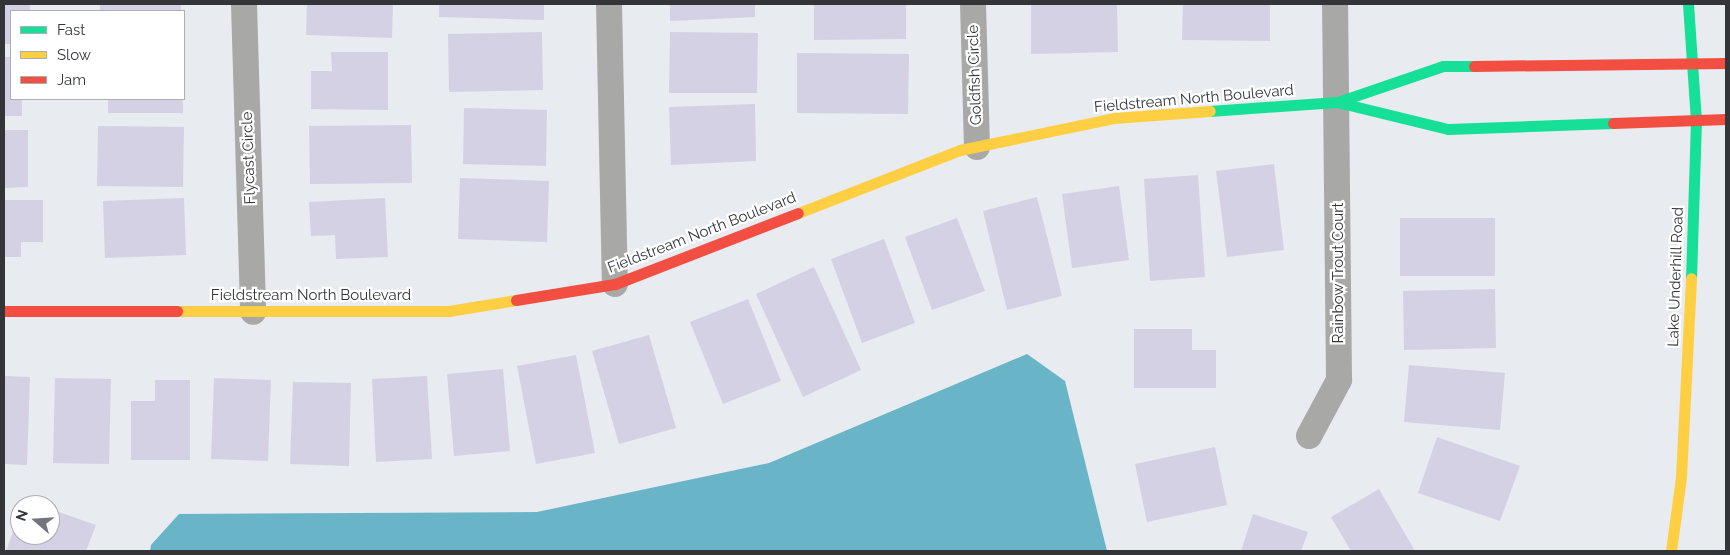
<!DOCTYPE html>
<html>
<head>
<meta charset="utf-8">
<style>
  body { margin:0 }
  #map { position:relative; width:1730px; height:555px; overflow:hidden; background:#e8ebf0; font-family:Raleway,sans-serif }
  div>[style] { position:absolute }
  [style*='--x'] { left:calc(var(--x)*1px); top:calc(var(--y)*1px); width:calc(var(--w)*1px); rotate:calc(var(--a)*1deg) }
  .water>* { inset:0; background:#69b5c7 }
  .building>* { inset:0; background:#d4d1e4 }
  .street>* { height:26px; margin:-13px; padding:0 13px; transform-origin:13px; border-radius:13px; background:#a8a8a7 }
  .fast>* { height:11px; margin:-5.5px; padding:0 5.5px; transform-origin:5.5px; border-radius:5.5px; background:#16e098 }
  .slow>* { height:11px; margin:-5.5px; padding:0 5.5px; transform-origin:5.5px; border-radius:5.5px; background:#ffcf43 }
  .jam>* { height:11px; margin:-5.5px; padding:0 5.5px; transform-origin:5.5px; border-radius:5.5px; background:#f24e42 }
  span { translate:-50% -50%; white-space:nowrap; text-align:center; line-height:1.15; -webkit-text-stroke:4.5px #fff; paint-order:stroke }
  .street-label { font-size:15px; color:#333539 }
  .frame { position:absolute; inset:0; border:5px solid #333539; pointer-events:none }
  .legend { position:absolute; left:10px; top:10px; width:175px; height:90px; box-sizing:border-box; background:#fff; border:1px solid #adaeb0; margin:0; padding:6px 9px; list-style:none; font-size:15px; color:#333539 }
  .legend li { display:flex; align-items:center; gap:10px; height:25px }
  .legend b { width:25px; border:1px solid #adaeb0 }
  .north { position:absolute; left:10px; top:495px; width:50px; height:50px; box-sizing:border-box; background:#fff; border:1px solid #adaeb0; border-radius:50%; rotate:289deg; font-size:14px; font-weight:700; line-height:20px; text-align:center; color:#333539 }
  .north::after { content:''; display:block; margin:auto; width:18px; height:22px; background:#727579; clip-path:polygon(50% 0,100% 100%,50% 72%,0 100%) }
</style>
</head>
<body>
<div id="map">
  <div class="water">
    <i style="clip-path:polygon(1027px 354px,1065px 381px,1107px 551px,150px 551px,151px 545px,179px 514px,537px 512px,769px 463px)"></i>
  </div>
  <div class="building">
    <i style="clip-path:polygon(4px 4px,30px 4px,30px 11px,11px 11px,11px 44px,4px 44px)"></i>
    <i style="clip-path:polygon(100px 4px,181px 4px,181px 11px,100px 11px)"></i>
    <i style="clip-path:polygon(307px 4px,393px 4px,392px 38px,306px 35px)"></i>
    <i style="clip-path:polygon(439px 4px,544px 4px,544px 20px,439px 17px)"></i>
    <i style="clip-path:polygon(670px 4px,755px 4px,755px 17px,670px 21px)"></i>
    <i style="clip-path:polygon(814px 4px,906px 4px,906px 39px,814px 40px)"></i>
    <i style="clip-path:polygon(1031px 4px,1117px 4px,1118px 52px,1031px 54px)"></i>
    <i style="clip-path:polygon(1183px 4px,1270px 4px,1270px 41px,1182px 40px)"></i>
    <i style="clip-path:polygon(542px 32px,543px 90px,449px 92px,448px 34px)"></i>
    <i style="clip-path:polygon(670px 32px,758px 33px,757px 93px,669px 93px)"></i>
    <i style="clip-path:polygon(331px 52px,388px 52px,388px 110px,311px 109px,311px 71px,332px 71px)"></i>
    <i style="clip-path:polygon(797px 53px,909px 54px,908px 114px,797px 113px)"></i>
    <i style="clip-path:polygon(4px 57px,11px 57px,11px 99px,22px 99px,22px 116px,4px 116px)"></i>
    <i style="clip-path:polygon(108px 99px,183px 99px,183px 113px,108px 113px)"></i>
    <i style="clip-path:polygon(755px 104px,756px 161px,671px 165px,669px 107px)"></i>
    <i style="clip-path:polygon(464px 108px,547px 110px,546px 166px,463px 164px)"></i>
    <i style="clip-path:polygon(411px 125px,412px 183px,310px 184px,309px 126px)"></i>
    <i style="clip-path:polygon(98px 126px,184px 127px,183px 187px,97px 186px)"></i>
    <i style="clip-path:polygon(4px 130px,28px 130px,28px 187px,4px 188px)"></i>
    <i style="clip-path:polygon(1274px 164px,1284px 250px,1227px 257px,1216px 171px)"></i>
    <i style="clip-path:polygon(1198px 175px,1205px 277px,1150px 281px,1144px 179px)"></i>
    <i style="clip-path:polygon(460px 178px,549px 181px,547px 242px,458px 239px)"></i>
    <i style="clip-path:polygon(1119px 186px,1129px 260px,1072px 268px,1062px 194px)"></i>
    <i style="clip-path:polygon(1037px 197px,1062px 296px,1007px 310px,983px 211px)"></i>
    <i style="clip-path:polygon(184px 198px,186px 255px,105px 258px,103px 201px)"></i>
    <i style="clip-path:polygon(385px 198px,388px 257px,336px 259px,335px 235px,311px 236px,309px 202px)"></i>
    <i style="clip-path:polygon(4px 200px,43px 200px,43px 242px,21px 242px,21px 257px,4px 257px)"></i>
    <i style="clip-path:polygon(957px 218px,985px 291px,932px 310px,905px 237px)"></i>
    <i style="clip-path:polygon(1400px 218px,1495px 218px,1495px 276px,1400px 276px)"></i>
    <i style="clip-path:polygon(884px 239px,915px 323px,862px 343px,831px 259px)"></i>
    <i style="clip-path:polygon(814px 267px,861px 370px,803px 397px,756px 294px)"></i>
    <i style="clip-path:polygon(1495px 289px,1496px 348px,1404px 350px,1403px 291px)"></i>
    <i style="clip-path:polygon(748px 299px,781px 381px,723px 404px,690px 322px)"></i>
    <i style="clip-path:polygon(1134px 329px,1192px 329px,1192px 350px,1216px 350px,1216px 388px,1134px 388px)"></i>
    <i style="clip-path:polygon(649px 335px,676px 428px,619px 444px,592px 351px)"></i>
    <i style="clip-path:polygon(576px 355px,595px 453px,536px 464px,517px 366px)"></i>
    <i style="clip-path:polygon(1409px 365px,1505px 373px,1500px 430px,1404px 422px)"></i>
    <i style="clip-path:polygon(503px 369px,510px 451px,454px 456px,447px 374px)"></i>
    <i style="clip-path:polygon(4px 376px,30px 377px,27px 465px,4px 464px)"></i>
    <i style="clip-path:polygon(427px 376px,432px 459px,376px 462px,372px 379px)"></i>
    <i style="clip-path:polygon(55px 378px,111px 379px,109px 464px,53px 463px)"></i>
    <i style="clip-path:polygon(214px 378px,271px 380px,268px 461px,211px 459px)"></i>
    <i style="clip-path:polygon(155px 380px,190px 380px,190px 460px,131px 460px,131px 401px,155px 401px)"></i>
    <i style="clip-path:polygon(293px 382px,351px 383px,349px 466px,290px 464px)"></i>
    <i style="clip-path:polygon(1437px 437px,1520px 466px,1500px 521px,1418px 493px)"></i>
    <i style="clip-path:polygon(1215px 447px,1227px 505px,1147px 522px,1135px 464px)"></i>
    <i style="clip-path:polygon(1379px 489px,1415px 551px,1351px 551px,1331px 517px)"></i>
    <i style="clip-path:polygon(24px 500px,37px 505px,22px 505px)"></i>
    <i style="clip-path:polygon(50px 509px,96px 525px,86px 551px,6px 551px,20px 513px,20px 535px,50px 535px)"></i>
    <i style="clip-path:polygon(1253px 514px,1308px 532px,1301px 551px,1241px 551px)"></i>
  </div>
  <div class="street">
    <i style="--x:244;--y:4;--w:308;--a:88.3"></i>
    <i style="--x:609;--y:4;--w:280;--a:88.8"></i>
    <i style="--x:973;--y:4;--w:143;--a:88.4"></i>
    <i style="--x:1309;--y:436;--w:64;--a:-61.8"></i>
    <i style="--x:1339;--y:380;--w:376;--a:-90.6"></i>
  </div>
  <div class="fast">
    <i style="--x:1688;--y:4;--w:116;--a:86.1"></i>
    <i style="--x:1696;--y:120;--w:158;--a:91.8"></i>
    <i style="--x:1474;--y:66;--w:31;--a:180"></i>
    <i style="--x:1443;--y:66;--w:112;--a:161.2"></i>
    <i style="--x:1337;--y:102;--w:114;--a:13.7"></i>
    <i style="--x:1448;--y:129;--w:165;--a:-2.1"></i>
    <i style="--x:1210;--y:111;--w:127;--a:-4.1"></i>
  </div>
  <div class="slow">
    <i style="--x:798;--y:213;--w:174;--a:-21.3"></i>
    <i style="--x:960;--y:150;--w:157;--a:-11.7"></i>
    <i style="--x:1114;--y:118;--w:96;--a:-4.2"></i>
    <i style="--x:177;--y:311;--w:272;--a:0"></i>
    <i style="--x:449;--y:311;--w:68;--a:-9.3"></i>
    <i style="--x:1671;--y:551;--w:75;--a:-82.3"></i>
    <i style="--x:1681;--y:477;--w:199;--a:-87.1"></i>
  </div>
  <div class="jam">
    <i style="--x:1474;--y:66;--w:252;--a:-0.7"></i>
    <i style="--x:1613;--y:123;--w:113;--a:-2"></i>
    <i style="--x:516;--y:300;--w:100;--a:-9.2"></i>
    <i style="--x:615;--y:284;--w:196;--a:-21.2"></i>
    <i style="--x:4;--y:311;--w:173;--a:0"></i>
  </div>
  <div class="street-label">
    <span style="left:975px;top:75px;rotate:-92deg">Goldfish Circle</span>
    <span style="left:1194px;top:99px;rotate:-5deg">Fieldstream North Boulevard</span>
    <span style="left:249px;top:158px;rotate:-92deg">Flycast Circle</span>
    <span style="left:702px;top:233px;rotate:-21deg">Fieldstream North Boulevard</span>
    <span style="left:1339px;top:273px;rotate:-90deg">Rainbow Trout Court</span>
    <span style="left:1676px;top:277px;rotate:-88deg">Lake Underhill Road</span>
    <span style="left:311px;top:296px">Fieldstream North Boulevard</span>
  </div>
  <div class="frame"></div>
  <ul class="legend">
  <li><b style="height:6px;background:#16e098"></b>Fast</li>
  <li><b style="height:6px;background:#ffcf43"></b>Slow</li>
  <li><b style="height:6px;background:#f24e42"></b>Jam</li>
  </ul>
  <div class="north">N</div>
</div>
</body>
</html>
